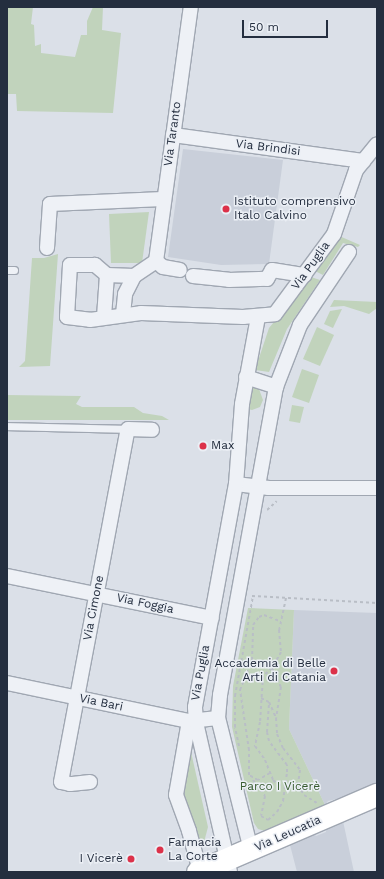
<!DOCTYPE html>
<html>
<head>
<meta charset="utf-8">
<style>
  body { margin:0 }
  #map { position:relative; width:384px; height:879px; overflow:hidden; background:#dbe0e8; font-family:"Work Sans",sans-serif }
  div>[style] { position:absolute }
  [style*='--x'] { left:calc(var(--x)*1px); top:calc(var(--y)*1px); width:calc(var(--w)*1px); rotate:calc(var(--a)*1deg) }
  .built>* { inset:0; background:#c9cfda }
  .green>* { inset:0; background:#c1d3bc }
  .path>* { height:2px; margin-top:-1px; transform-origin:0; background:repeating-linear-gradient(90deg,#b9bec6 0 3px,transparent 0 6px) }
  .roads { filter:drop-shadow(1px 0 #a0a7b2) drop-shadow(-1px 0 #a0a7b2) drop-shadow(0 1px #a0a7b2) drop-shadow(0 -1px #a0a7b2) }
  .service>* { height:7px; margin:-3.5px; padding:0 3.5px; transform-origin:3.5px; border-radius:3.5px; background:#eef1f6 }
  .minor>* { height:14px; margin:-7px; padding:0 7px; transform-origin:7px; border-radius:7px; background:#eef1f6 }
  .primary>* { height:22px; margin:-11px; padding:0 11px; transform-origin:11px; border-radius:11px; background:#fff }
  .dots>* { width:11px; height:11px; translate:-50% -50%; box-sizing:border-box; border:2px solid #ebeff5; border-radius:50% }
  span { translate:-50% -50%; white-space:nowrap; text-align:center; line-height:1.15; -webkit-text-stroke:3px #ebeff5; paint-order:stroke }
  .street-label { font-size:12px; color:#242e3f }
  .poi-label { font-size:12px; color:#242e3f }
  .left { translate:0 -50%; text-align:left }
  .right { translate:-100% -50%; text-align:right }
  .park-label { font-size:12px; color:#385c30 }
  .frame { position:absolute; inset:0; border:8px solid #242e3f; pointer-events:none }
  .scale { position:absolute; left:242px; top:20px; width:86px; height:18px; box-sizing:border-box; border:2px solid #242e3f; border-top:0; padding-left:5px; font-size:12px; line-height:14px; white-space:nowrap; color:#242e3f; -webkit-text-stroke:3px #ebeff5; paint-order:stroke }
</style>
</head>
<body>
<div id="map">
  <div class="built">
    <i style="clip-path:polygon(183px 149px,283px 160px,269px 264px,221px 265px,168px 257px)"></i>
    <i style="clip-path:polygon(294px 610px,377px 613px,377px 782px,341px 798px,328px 801px,325px 805px,289px 729px)"></i>
    <i style="clip-path:polygon(343px 821px,354px 872px,297px 872px,290px 845px,314px 834px,316px 836px,326px 832px,326px 829px)"></i>
  </div>
  <div class="green">
    <i style="clip-path:polygon(7px 7px,33px 7px,31px 24px,34px 25px,35px 46px,41px 44px,41px 53px,75px 57px,81px 35px,87px 35px,87px 21px,93px 7px,103px 7px,102px 30px,121px 33px,113px 113px,17px 111px,16px 94px,7px 94px)"></i>
    <i style="clip-path:polygon(149px 212px,142px 263px,111px 263px,109px 214px)"></i>
    <i style="clip-path:polygon(337px 235px,360px 245px,358px 247px,343px 243px,323px 275px,315px 271px)"></i>
    <i style="clip-path:polygon(58px 254px,50px 366px,19px 367px,25px 361px,32px 258px,44px 258px)"></i>
    <i style="clip-path:polygon(311px 277px,320px 280px,287px 329px,269px 372px,255px 370px,269px 328px)"></i>
    <i style="clip-path:polygon(334px 300px,377px 302px,377px 308px,369px 314px,344px 306px,330px 307px)"></i>
    <i style="clip-path:polygon(342px 309px,333px 328px,324px 324px,330px 311px)"></i>
    <i style="clip-path:polygon(317px 327px,334px 335px,320px 366px,303px 359px)"></i>
    <i style="clip-path:polygon(302px 369px,319px 375px,309px 403px,292px 397px)"></i>
    <i style="clip-path:polygon(251px 386px,259px 389px,263px 400px,260px 407px,252px 410px,248px 409px)"></i>
    <i style="clip-path:polygon(7px 395px,81px 396px,76px 404px,82px 407px,134px 407px,143px 413px,162px 416px,169px 420px,7px 420px)"></i>
    <i style="clip-path:polygon(292px 405px,304px 407px,300px 423px,289px 421px)"></i>
    <i style="clip-path:polygon(248px 608px,294px 610px,289px 729px,325px 805px,265px 831px,258px 829px,254px 823px,232px 727px,233px 686px)"></i>
    <i style="clip-path:polygon(191px 752px,208px 827px,203px 846px,182px 801px,188px 753px)"></i>
  </div>
  <div class="path">
    <i style="--x:267;--y:510;--w:13;--a:-42"></i>
    <i style="--x:252;--y:596;--w:125;--a:3.2"></i>
    <i style="--x:286;--y:598;--w:33;--a:102"></i>
    <i style="--x:279;--y:630;--w:22;--a:85"></i>
    <i style="--x:281;--y:652;--w:18;--a:119"></i>
    <i style="--x:272;--y:668;--w:12;--a:138"></i>
    <i style="--x:263;--y:676;--w:46;--a:93.7"></i>
    <i style="--x:260;--y:722;--w:25;--a:102"></i>
    <i style="--x:255;--y:746;--w:17;--a:54"></i>
    <i style="--x:265;--y:760;--w:22;--a:68"></i>
    <i style="--x:273;--y:780;--w:7;--a:45"></i>
    <i style="--x:278;--y:785;--w:20;--a:0"></i>
    <i style="--x:298;--y:785;--w:12;--a:59"></i>
    <i style="--x:304;--y:795;--w:15;--a:32"></i>
    <i style="--x:272;--y:668;--w:21;--a:65"></i>
    <i style="--x:281;--y:687;--w:31;--a:99"></i>
    <i style="--x:276;--y:718;--w:16;--a:86"></i>
    <i style="--x:277;--y:734;--w:15;--a:67"></i>
    <i style="--x:283;--y:748;--w:28;--a:52"></i>
    <i style="--x:300;--y:770;--w:15;--a:98"></i>
    <i style="--x:261;--y:698;--w:9;--a:27"></i>
    <i style="--x:269;--y:702;--w:17;--a:66"></i>
    <i style="--x:239;--y:746;--w:19;--a:-102"></i>
    <i style="--x:235;--y:727;--w:31;--a:-90"></i>
    <i style="--x:235;--y:696;--w:102;--a:-79.8"></i>
    <i style="--x:270;--y:773;--w:14;--a:150"></i>
    <i style="--x:258;--y:780;--w:10;--a:-151"></i>
    <i style="--x:249;--y:775;--w:25;--a:-90"></i>
    <i style="--x:249;--y:750;--w:61;--a:-98.5"></i>
    <i style="--x:240;--y:690;--w:32;--a:-68"></i>
    <i style="--x:252;--y:660;--w:35;--a:-88"></i>
    <i style="--x:253;--y:625;--w:10;--a:-53"></i>
    <i style="--x:259;--y:617;--w:5;--a:-22"></i>
    <i style="--x:264;--y:615;--w:17;--a:21"></i>
    <i style="--x:253;--y:780;--w:20;--a:53"></i>
    <i style="--x:265;--y:796;--w:20;--a:101"></i>
    <i style="--x:261;--y:816;--w:8;--a:30"></i>
    <i style="--x:268;--y:820;--w:12;--a:-42"></i>
    <i style="--x:277;--y:812;--w:13;--a:-61"></i>
    <i style="--x:283;--y:801;--w:29;--a:-82"></i>
    <i style="--x:287;--y:772;--w:7;--a:-90"></i>
    <i style="--x:287;--y:765;--w:30;--a:-127"></i>
    <i style="--x:269;--y:741;--w:9;--a:-103"></i>
    <i style="--x:267;--y:732;--w:30;--a:-86"></i>
  </div>
  <div class="roads">
    <div class="service">
      <i style="--x:7;--y:270;--w:7;--a:0"></i>
      <i style="--x:7;--y:426;--w:121;--a:1.4"></i>
    </div>
    <div class="minor">
      <i style="--x:173;--y:135;--w:192;--a:7.8"></i>
      <i style="--x:47;--y:248;--w:44;--a:-86.1"></i>
      <i style="--x:50;--y:204;--w:113;--a:-2.5"></i>
      <i style="--x:156;--y:261;--w:256;--a:-82.2"></i>
      <i style="--x:156;--y:261;--w:9;--a:41"></i>
      <i style="--x:163;--y:267;--w:17;--a:10"></i>
      <i style="--x:107;--y:275;--w:16;--a:-140"></i>
      <i style="--x:95;--y:265;--w:25;--a:180"></i>
      <i style="--x:70;--y:265;--w:52;--a:93.3"></i>
      <i style="--x:67;--y:317;--w:23;--a:7"></i>
      <i style="--x:90;--y:320;--w:51;--a:-7.8"></i>
      <i style="--x:141;--y:313;--w:102;--a:2.2"></i>
      <i style="--x:243;--y:317;--w:32;--a:-5"></i>
      <i style="--x:275;--y:314;--w:99;--a:-53.6"></i>
      <i style="--x:334;--y:234;--w:68;--a:-71"></i>
      <i style="--x:356;--y:170;--w:33;--a:-51"></i>
      <i style="--x:193;--y:276;--w:36;--a:6"></i>
      <i style="--x:229;--y:280;--w:38;--a:-2"></i>
      <i style="--x:267;--y:279;--w:10;--a:-61"></i>
      <i style="--x:272;--y:270;--w:33;--a:9"></i>
      <i style="--x:123;--y:314;--w:20;--a:-84"></i>
      <i style="--x:125;--y:294;--w:20;--a:-63"></i>
      <i style="--x:134;--y:276;--w:27;--a:-34"></i>
      <i style="--x:104;--y:317;--w:42;--a:-85.9"></i>
      <i style="--x:107;--y:275;--w:27;--a:2"></i>
      <i style="--x:246;--y:377;--w:32;--a:18"></i>
      <i style="--x:236;--y:484;--w:33;--a:7"></i>
      <i style="--x:269;--y:488;--w:108;--a:0"></i>
      <i style="--x:7;--y:576;--w:209;--a:11.6"></i>
      <i style="--x:7;--y:683;--w:186;--a:11.8"></i>
      <i style="--x:189;--y:721;--w:29;--a:-6"></i>
      <i style="--x:189;--y:721;--w:75;--a:100"></i>
      <i style="--x:176;--y:795;--w:38;--a:70"></i>
      <i style="--x:189;--y:831;--w:41;--a:74.6"></i>
      <i style="--x:90;--y:782;--w:20;--a:174"></i>
      <i style="--x:70;--y:784;--w:9;--a:-167"></i>
      <i style="--x:61;--y:782;--w:359;--a:-79.3"></i>
      <i style="--x:128;--y:429;--w:24;--a:2"></i>
      <i style="--x:251;--y:850;--w:136;--a:-104"></i>
      <i style="--x:218;--y:718;--w:23;--a:-85"></i>
      <i style="--x:220;--y:695;--w:313;--a:-79.7"></i>
      <i style="--x:276;--y:387;--w:66;--a:-68.8"></i>
      <i style="--x:300;--y:325;--w:88;--a:-56.1"></i>
      <i style="--x:230;--y:872;--w:154;--a:-102.8"></i>
      <i style="--x:196;--y:722;--w:15;--a:-94"></i>
      <i style="--x:195;--y:707;--w:227;--a:-79.6"></i>
      <i style="--x:236;--y:484;--w:80;--a:-85.7"></i>
      <i style="--x:242;--y:404;--w:88;--a:-79.6"></i>
    </div>
    <div class="primary">
      <i style="--x:198;--y:872;--w:195;--a:-23.3"></i>
    </div>
  </div>
  <div class="dots">
    <i style="left:226px;top:209px;background:#dc3149"></i>
    <i style="left:203px;top:446px;background:#dc3149"></i>
    <i style="left:334px;top:671px;background:#dc3149"></i>
    <i style="left:160px;top:850px;background:#dc3149"></i>
    <i style="left:131px;top:859px;background:#dc3149"></i>
  </div>
  <div class="street-label">
    <span style="left:173px;top:134px;rotate:-82deg">Via Taranto</span>
    <span style="left:268px;top:148px;rotate:7deg">Via Brindisi</span>
    <span style="left:311px;top:266px;rotate:-54deg">Via Puglia</span>
    <span style="left:145px;top:604px;rotate:12deg">Via Foggia</span>
    <span style="left:94px;top:608px;rotate:-79deg">Via Cimone</span>
    <span style="left:201px;top:673px;rotate:-79deg">Via Puglia</span>
    <span style="left:101px;top:703px;rotate:12deg">Via Bari</span>
    <span style="left:288px;top:834px;rotate:-24deg">Via Leucatia</span>
  </div>
  <div class="poi-label">
    <span class="left" style="left:234px;top:209px">Istituto comprensivo<br>Italo Calvino</span>
    <span class="left" style="left:211px;top:446px">Max</span>
    <span class="right" style="left:326px;top:671px">Accademia di Belle<br>Arti di Catania</span>
    <span class="left" style="left:168px;top:850px">Farmacia<br>La Corte</span>
    <span class="right" style="left:123px;top:859px">I Vicerè</span>
  </div>
  <div class="park-label">
    <span style="left:280px;top:787px">Parco I Vicerè</span>
  </div>
  <div class="frame"></div>
  <div class="scale">50 m</div>
</div>
</body>
</html>
